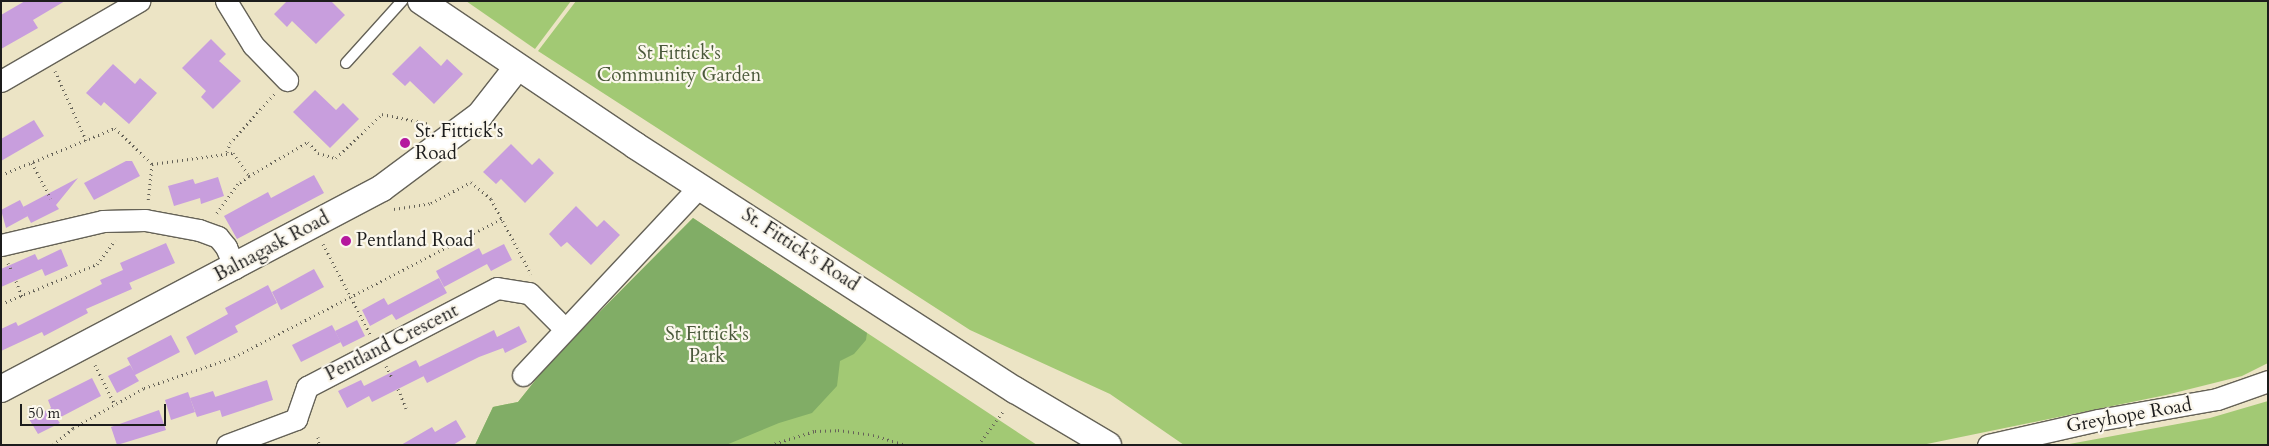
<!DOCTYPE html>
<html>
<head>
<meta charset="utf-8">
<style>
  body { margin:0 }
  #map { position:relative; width:2269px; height:446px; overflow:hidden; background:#ece4c5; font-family:Cardo,serif }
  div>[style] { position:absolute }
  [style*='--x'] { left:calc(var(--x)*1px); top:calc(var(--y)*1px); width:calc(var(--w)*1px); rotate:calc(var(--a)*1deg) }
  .green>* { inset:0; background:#a2c974 }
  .forest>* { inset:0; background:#81ad66 }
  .building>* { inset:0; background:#c89edd }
  .path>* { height:3px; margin-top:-1.5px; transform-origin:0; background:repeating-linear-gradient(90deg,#656257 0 1px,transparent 0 5px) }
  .roads { filter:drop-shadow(1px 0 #656257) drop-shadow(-1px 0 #656257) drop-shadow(0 1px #656257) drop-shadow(0 -1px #656257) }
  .service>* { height:10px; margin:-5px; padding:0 5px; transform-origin:5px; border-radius:5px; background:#fff }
  .minor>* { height:21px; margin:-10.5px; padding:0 10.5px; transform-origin:10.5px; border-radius:10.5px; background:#fff }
  .tertiary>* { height:26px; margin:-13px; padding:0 13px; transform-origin:13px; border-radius:13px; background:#fff }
  .dots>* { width:14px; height:14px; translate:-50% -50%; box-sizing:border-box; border:2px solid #fbf7ec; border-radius:50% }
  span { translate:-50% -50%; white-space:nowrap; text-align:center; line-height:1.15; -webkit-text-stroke:4.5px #fbf7ec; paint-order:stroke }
  .park-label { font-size:19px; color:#4b593b }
  .poi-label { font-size:19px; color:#1c1c1c }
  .left { translate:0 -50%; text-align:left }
  .street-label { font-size:19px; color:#1c1c1c }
  .frame { position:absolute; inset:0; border:2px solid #1c1c1c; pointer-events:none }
  .scale { position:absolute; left:20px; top:404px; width:146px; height:22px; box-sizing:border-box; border:2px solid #1c1c1c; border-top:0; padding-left:6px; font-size:15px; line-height:18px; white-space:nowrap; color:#1c1c1c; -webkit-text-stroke:4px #fbf7ec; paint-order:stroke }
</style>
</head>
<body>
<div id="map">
  <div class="green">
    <i style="clip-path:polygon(466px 1px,571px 1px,535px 49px)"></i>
    <i style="clip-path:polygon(576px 1px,2268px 1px,2268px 363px,2242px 376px,2166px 395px,1922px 445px,1184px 445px,1110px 394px,970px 330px,538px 51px)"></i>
    <i style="clip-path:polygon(693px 218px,1037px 445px,475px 445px,493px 407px,518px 402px,550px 362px)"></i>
    <i style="clip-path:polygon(2268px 401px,2268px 445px,2064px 445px,2210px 418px)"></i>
  </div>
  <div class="forest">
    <i style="clip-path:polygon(693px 218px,867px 333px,866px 340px,854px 354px,840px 361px,837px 386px,812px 413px,779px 423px,726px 445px,475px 445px,493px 407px,518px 402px,550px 362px)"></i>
  </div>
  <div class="building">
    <i style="clip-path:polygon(25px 1px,65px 1px,33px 20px,38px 28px,1px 49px,1px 15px)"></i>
    <i style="clip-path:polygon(287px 1px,331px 1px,345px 15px,316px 44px,292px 21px,287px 27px,274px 14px)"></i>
    <i style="clip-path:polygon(211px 39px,226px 54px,219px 61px,241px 81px,213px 109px,201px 97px,206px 91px,182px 68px)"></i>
    <i style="clip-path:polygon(420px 46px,441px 66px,447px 59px,463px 74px,434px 104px,410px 81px,405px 86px,392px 74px)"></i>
    <i style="clip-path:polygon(113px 64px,135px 84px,140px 78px,157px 93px,129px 124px,104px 102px,101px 106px,86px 93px)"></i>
    <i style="clip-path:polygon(315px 90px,336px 110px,343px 103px,359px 119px,330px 148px,293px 112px)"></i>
    <i style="clip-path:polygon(34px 120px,44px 136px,1px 161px,1px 139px)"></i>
    <i style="clip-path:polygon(511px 144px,532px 165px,539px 158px,554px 173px,525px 203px,501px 179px,496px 184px,483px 172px)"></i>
    <i style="clip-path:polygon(126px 161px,132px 161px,140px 176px,94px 200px,84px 183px)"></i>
    <i style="clip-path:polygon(314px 175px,324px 193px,237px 239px,224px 216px,268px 192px,271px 198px)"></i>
    <i style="clip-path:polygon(218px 177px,224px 196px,201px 204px,200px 198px,174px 206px,168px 186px,193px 179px,195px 184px)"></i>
    <i style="clip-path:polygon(78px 178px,56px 205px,59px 209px,31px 223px,23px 207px)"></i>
    <i style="clip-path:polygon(20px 200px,28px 216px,6px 228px,1px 210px)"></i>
    <i style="clip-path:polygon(576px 206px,597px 227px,604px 220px,620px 235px,591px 265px,567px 242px,561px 247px,549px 234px)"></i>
    <i style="clip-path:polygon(166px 243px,175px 263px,129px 283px,124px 271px,132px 289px,86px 309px,88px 313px,44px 336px,42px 332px,1px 351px,1px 329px,16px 322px,18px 326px,102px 284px,100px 280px,123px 270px,120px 263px)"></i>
    <i style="clip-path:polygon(504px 244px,512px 260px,491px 271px,487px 264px,444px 287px,436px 271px,479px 248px,484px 258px,482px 255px)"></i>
    <i style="clip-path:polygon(61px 249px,68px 266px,45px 276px,42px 269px,1px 287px,1px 269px,35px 254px,38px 260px)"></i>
    <i style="clip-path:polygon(314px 269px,324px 287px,281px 310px,272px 292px)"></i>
    <i style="clip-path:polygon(439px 278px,447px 293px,396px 320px,392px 314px,370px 326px,362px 310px,384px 298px,388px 305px)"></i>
    <i style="clip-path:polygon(268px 285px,277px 303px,235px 326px,238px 332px,195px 355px,186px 337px,228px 314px,225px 308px)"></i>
    <i style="clip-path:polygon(357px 320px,365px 336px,343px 347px,335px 331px)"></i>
    <i style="clip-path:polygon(332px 325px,341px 342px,301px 362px,292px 345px)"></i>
    <i style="clip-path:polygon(519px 326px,527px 342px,505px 353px,503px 348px,479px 357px,427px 383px,419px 367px,494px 330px,497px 337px)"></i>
    <i style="clip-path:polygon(171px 335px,180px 352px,135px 375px,139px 381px,117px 393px,108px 376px,130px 365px,134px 372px,127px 358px)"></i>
    <i style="clip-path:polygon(416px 360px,424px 376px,372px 402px,369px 396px,347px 408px,338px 391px,361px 380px,364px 386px)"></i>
    <i style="clip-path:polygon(92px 378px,101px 396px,57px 419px,60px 423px,38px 434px,29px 419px,51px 408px,48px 400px)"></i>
    <i style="clip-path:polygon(267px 380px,273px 400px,222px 417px,220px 410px,197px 417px,190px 398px,213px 391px,218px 404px,215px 397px)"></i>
    <i style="clip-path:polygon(188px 392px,195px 412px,171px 420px,165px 400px)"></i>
    <i style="clip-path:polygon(159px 410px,166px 430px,117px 445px,111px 427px)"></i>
    <i style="clip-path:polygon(456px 420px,466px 437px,453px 445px,401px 445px,432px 427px,435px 432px)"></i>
  </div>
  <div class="path">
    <i style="--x:55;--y:71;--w:76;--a:65.8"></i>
    <i style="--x:227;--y:152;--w:9;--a:-72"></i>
    <i style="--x:230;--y:143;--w:67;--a:-48"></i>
    <i style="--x:32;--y:163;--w:40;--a:62"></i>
    <i style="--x:152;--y:164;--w:82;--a:-7.7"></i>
    <i style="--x:233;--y:153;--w:28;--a:55"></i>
    <i style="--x:249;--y:176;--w:14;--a:144"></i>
    <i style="--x:238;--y:184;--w:39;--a:126"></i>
    <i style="--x:1;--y:175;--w:123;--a:-22.4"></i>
    <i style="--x:115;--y:128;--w:52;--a:44.2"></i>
    <i style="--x:152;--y:164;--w:36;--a:96"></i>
    <i style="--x:249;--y:176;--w:68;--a:-30"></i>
    <i style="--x:308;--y:142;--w:15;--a:48"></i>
    <i style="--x:318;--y:153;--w:19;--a:16"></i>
    <i style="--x:336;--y:158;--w:64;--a:-43.7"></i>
    <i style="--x:382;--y:114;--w:49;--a:11.8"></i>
    <i style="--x:394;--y:209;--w:37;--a:-9"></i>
    <i style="--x:431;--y:203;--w:45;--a:-27.7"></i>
    <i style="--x:471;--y:182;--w:26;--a:40"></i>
    <i style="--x:491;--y:199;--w:85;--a:61.9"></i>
    <i style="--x:323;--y:244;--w:102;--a:62.4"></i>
    <i style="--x:8;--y:263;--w:8;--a:67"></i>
    <i style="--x:16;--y:281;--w:17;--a:69"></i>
    <i style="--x:1;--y:304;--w:104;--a:-22.6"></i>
    <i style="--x:97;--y:264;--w:30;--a:-53"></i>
    <i style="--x:95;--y:365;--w:45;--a:63.4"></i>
    <i style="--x:386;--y:366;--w:13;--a:63"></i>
    <i style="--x:398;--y:389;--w:21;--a:67"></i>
    <i style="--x:318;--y:437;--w:8;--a:83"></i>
    <i style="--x:53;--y:445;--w:26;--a:-40"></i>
    <i style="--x:73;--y:428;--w:81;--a:-29.4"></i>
    <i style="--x:144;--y:388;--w:95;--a:-19"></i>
    <i style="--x:234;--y:357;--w:301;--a:-27.3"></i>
    <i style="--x:770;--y:445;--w:47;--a:-17.3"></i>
    <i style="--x:815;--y:431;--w:23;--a:-2"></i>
    <i style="--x:838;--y:430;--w:35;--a:8"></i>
    <i style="--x:873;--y:435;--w:34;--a:17"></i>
    <i style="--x:978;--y:445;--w:44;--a:-53.4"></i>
  </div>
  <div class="roads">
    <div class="service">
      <i style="--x:346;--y:63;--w:84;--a:-47.9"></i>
    </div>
    <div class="minor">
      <i style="--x:226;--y:1;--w:52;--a:58.5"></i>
      <i style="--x:253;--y:45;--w:49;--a:45.8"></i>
      <i style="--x:1;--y:81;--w:160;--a:-30.1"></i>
      <i style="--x:1;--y:245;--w:105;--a:-13.2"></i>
      <i style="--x:103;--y:221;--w:42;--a:-1.4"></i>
      <i style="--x:145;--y:220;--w:55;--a:10.5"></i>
      <i style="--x:199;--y:230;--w:20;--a:20"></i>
      <i style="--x:218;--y:237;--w:13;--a:51"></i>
      <i style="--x:226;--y:247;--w:23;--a:67"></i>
      <i style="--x:523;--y:375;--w:259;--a:-46.9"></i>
      <i style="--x:227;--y:445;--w:74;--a:-20.6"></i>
      <i style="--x:296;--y:419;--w:34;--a:-71"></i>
      <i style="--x:307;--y:387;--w:214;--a:-27.5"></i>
      <i style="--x:497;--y:288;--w:32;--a:9"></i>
      <i style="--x:529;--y:293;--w:51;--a:45"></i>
      <i style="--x:1988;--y:445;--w:113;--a:-12.8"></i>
      <i style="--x:2098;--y:420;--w:121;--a:-10"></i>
      <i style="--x:2217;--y:399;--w:54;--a:-19.4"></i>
    </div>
    <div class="tertiary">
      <i style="--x:421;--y:1;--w:259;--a:34"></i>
      <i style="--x:636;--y:146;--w:451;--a:32.8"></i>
      <i style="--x:1015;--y:390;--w:108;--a:30.6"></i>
      <i style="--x:1;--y:389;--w:431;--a:-27.8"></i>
      <i style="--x:382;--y:188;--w:122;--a:-36.7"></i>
      <i style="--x:480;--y:115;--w:58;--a:-52"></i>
    </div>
  </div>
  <div class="dots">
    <i style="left:405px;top:143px;background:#b5179e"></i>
    <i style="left:346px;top:241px;background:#b5179e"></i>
  </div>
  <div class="park-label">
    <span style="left:679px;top:65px">St Fittick's<br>Community Garden</span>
    <span style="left:707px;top:346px">St Fittick's<br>Park</span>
  </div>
  <div class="poi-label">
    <span class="left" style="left:415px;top:143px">St. Fittick's<br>Road</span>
    <span class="left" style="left:356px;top:241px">Pentland Road</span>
  </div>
  <div class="street-label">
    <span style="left:272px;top:247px;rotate:-28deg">Balnagask Road</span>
    <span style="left:800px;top:250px;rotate:33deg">St. Fittick's Road</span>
    <span style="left:392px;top:343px;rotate:-27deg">Pentland Crescent</span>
    <span style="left:2129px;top:416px;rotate:-10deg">Greyhope Road</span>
  </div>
  <div class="frame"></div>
  <div class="scale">50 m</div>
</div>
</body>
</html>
